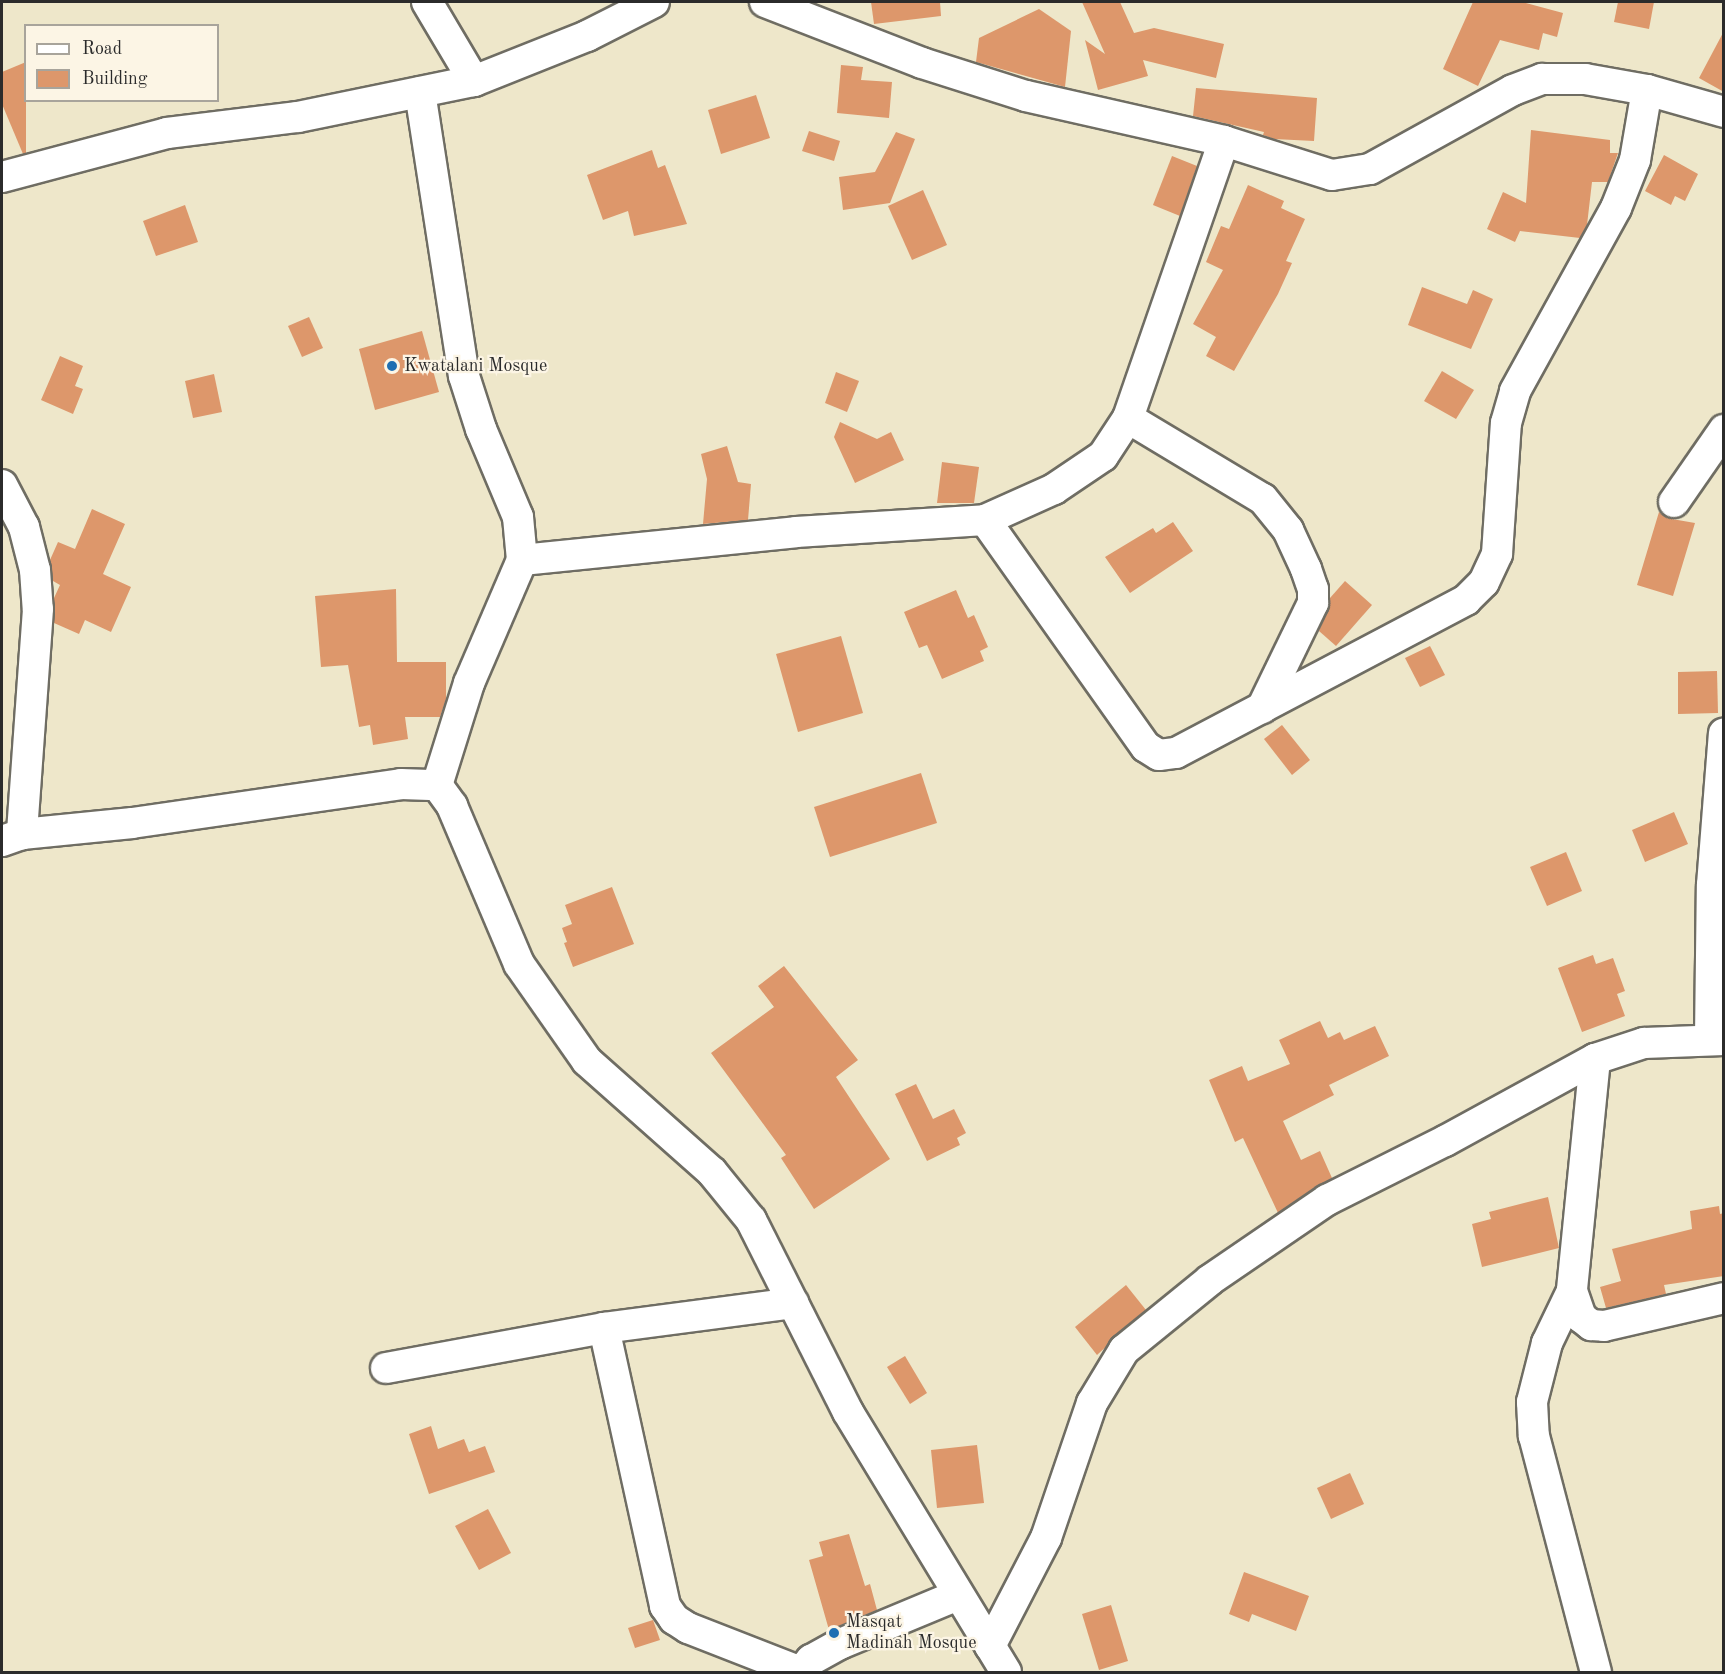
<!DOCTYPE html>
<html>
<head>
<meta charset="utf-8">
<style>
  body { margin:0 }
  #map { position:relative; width:1725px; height:1674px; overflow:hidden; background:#eee7ca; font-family:"Old Standard TT",serif }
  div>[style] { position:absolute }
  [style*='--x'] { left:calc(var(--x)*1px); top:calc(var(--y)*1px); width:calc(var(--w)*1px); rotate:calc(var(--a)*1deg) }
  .building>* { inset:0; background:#dd976b }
  .roads { filter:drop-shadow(2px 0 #6f6d63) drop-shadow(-2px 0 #6f6d63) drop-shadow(0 2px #6f6d63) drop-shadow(0 -2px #6f6d63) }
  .street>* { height:30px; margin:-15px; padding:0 15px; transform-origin:15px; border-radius:15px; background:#fff }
  .dots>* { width:16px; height:16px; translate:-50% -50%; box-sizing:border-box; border:3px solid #fcf5e5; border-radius:50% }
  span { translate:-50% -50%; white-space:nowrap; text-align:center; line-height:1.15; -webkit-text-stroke:4.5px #fcf5e5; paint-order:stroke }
  .poi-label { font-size:18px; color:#2b2b2b }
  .left { translate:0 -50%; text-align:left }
  .frame { position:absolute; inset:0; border:3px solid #2b2b2b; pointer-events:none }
  .legend { position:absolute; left:24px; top:24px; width:195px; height:78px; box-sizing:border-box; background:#fcf5e5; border:2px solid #a8a49b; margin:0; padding:8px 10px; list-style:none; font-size:18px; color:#2b2b2b }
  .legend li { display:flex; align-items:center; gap:12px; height:30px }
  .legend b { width:30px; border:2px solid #a8a49b }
</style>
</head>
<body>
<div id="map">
  <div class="building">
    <i style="clip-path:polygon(871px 2px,940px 2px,941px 16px,874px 24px)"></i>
    <i style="clip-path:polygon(1082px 2px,1120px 2px,1134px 33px,1154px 28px,1224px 44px,1216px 78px,1143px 60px,1148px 76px,1098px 90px,1085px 40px,1105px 54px)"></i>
    <i style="clip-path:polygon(1473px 2px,1522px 2px,1563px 13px,1557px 37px,1543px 33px,1539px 50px,1500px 40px,1478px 86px,1443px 69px)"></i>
    <i style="clip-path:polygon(1618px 2px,1654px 2px,1649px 29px,1614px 22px)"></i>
    <i style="clip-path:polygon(1039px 9px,1071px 31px,1065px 87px,976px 62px,979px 38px)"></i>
    <i style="clip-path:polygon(1724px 31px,1724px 92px,1699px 78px)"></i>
    <i style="clip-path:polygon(26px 62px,26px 153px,23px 154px,2px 104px,2px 72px)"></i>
    <i style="clip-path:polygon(841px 65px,863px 67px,861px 80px,892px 82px,889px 118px,837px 113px)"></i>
    <i style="clip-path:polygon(1196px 88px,1317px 98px,1314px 141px,1274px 139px,1263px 135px,1264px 132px,1193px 116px)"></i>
    <i style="clip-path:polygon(756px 95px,770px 138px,721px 154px,708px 110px)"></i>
    <i style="clip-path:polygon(1531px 130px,1610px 140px,1610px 153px,1618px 153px,1608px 182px,1592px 182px,1587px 225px,1580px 238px,1520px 231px,1515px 242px,1487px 229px,1503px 192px,1526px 203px)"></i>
    <i style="clip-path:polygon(809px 131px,840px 141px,834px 161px,802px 151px)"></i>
    <i style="clip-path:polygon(896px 132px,915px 139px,890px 203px,843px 210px,839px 177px,875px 172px)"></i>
    <i style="clip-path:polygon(652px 150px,658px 168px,665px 165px,687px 224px,634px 236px,628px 211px,603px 220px,587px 175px)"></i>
    <i style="clip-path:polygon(1664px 155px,1698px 174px,1685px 201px,1675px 196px,1671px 205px,1645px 191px)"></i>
    <i style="clip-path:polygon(1172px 156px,1197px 166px,1180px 216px,1153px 205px)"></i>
    <i style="clip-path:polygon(1248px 185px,1284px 201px,1281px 208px,1305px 219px,1286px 261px,1292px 263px,1278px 294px,1234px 371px,1206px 356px,1216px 337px,1193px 324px,1223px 270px,1206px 262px,1221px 226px,1229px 229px)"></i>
    <i style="clip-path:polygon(923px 190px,947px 245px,912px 260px,888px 206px)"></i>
    <i style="clip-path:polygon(185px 205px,198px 242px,156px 256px,143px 221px)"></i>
    <i style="clip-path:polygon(1422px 287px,1467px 304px,1473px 290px,1493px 299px,1471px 349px,1408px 325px)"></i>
    <i style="clip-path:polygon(309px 317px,323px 348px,302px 357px,288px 326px)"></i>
    <i style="clip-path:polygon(422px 331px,439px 392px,375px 410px,359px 349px)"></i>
    <i style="clip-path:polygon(60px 356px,83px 366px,75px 386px,83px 389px,73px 414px,41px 400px)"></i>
    <i style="clip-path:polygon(1442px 371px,1474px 390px,1456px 419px,1424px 401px)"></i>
    <i style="clip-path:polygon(836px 372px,859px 381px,847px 412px,825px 403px)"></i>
    <i style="clip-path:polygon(214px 374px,222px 412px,193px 418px,185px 381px)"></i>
    <i style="clip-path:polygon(840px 422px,877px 439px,891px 432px,904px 460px,855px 483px,834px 437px)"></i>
    <i style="clip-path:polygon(727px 446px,738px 482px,751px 484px,748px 520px,703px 524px,707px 479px,701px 454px)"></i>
    <i style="clip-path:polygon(942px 462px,979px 467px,974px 503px,937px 503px)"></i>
    <i style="clip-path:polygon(92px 509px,125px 524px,103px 574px,131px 587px,111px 632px,85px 620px,79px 634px,54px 623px,54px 598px,60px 585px,53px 581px,50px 560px,58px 542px,75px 549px)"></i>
    <i style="clip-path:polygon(1659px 512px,1672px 519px,1695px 523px,1673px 596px,1637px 585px)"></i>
    <i style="clip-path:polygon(1173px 522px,1193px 551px,1130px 593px,1105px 557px,1153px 528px,1156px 533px)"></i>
    <i style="clip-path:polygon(1345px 581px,1372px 605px,1336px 646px,1319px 631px,1330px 598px)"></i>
    <i style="clip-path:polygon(396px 589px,397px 662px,446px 662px,446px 699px,440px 717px,405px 717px,408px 739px,373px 745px,370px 725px,359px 727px,348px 665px,321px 667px,315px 596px)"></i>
    <i style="clip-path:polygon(956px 590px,968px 618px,974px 615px,988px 647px,980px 651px,984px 661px,942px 679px,927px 645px,919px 648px,904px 612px)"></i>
    <i style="clip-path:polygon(841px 636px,863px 713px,798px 732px,776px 654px)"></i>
    <i style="clip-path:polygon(1430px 646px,1445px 675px,1420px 687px,1405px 658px)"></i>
    <i style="clip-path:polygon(1717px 671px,1718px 713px,1678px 714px,1678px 672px)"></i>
    <i style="clip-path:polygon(1282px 725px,1310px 760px,1292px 775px,1264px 739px)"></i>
    <i style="clip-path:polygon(921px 773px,937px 823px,830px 857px,814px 807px)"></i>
    <i style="clip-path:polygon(1674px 812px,1688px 844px,1645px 862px,1632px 830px)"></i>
    <i style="clip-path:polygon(1566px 852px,1582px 891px,1547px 906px,1530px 867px)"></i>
    <i style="clip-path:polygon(612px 887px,634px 944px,573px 967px,564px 943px,567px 942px,562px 928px,572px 924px,565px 905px)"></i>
    <i style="clip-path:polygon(1593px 955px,1596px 964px,1613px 958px,1625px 991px,1617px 994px,1625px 1016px,1582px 1032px,1558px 968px)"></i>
    <i style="clip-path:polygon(784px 966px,858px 1060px,836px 1077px,890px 1159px,814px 1209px,781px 1158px,786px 1155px,711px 1053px,774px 1007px,758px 986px)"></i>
    <i style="clip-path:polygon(1320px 1021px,1328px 1038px,1340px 1032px,1344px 1040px,1375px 1026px,1389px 1056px,1329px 1085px,1334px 1095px,1283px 1121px,1301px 1160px,1320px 1151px,1332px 1178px,1278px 1213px,1243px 1138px,1235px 1142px,1209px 1080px,1242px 1066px,1248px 1081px,1290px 1064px,1279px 1040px)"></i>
    <i style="clip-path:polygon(916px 1084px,933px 1119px,954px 1109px,966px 1133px,957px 1138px,960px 1145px,927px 1161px,895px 1094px)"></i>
    <i style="clip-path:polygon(1548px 1197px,1559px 1248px,1482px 1267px,1472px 1224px,1491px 1219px,1489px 1212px)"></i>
    <i style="clip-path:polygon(1719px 1206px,1720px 1214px,1724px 1213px,1724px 1276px,1664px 1285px,1666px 1294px,1606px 1308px,1600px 1287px,1621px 1281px,1612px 1249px,1692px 1229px,1690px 1211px)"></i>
    <i style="clip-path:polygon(1126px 1285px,1146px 1310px,1097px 1355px,1075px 1327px)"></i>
    <i style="clip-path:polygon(905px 1356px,927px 1393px,910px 1404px,887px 1367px)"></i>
    <i style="clip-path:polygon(431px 1426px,438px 1449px,464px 1439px,469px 1452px,485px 1446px,495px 1472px,429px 1494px,409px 1434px)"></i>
    <i style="clip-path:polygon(977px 1445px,984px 1503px,937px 1508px,931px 1450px)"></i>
    <i style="clip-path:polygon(1350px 1473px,1364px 1504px,1331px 1519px,1317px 1488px)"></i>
    <i style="clip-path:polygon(488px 1509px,511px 1553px,479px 1570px,455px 1526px)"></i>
    <i style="clip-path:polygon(849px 1534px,865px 1586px,870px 1584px,877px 1610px,829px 1630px,809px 1560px,823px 1556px,819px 1542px)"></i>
    <i style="clip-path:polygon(1244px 1572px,1309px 1596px,1296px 1631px,1252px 1614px,1249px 1622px,1229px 1614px)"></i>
    <i style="clip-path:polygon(1111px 1605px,1128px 1661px,1099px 1670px,1082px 1614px)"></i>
    <i style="clip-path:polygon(653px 1620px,660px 1640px,635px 1648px,628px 1628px)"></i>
  </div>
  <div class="roads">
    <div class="street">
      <i style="--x:427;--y:2;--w:92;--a:59.3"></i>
      <i style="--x:765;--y:2;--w:168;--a:21.2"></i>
      <i style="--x:922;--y:63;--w:109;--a:17.6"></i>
      <i style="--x:1026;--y:96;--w:203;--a:12.8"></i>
      <i style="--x:1224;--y:141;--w:113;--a:17.5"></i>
      <i style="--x:1332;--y:175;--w:38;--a:-9"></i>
      <i style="--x:1370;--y:169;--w:163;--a:-28.9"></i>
      <i style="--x:1513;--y:90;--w:31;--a:-21"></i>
      <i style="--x:1542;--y:79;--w:43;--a:0"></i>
      <i style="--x:1585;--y:79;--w:63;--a:10.1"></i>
      <i style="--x:1647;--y:90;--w:80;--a:15.9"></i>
      <i style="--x:420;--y:92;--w:287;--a:81.2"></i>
      <i style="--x:464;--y:376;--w:56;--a:72.2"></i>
      <i style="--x:481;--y:429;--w:95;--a:67.2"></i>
      <i style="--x:518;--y:517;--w:43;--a:84.7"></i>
      <i style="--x:522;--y:560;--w:134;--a:113.3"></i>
      <i style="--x:469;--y:683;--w:107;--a:107.4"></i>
      <i style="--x:2;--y:177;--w:171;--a:-14.9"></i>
      <i style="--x:167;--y:133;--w:132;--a:-7"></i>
      <i style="--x:298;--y:117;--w:180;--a:-11.6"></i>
      <i style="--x:474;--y:81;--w:122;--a:-21.7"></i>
      <i style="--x:587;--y:36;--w:75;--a:-26.9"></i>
      <i style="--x:1128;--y:418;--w:157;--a:31"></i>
      <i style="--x:1263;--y:499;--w:40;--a:51"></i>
      <i style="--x:1288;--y:530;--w:43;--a:65.2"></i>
      <i style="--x:1306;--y:569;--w:21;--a:71"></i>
      <i style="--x:1313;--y:589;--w:14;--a:90"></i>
      <i style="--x:1313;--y:603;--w:117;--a:115.9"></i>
      <i style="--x:2;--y:485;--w:47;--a:62.4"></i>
      <i style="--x:24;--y:527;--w:44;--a:75.7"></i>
      <i style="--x:35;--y:570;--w:39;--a:86"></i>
      <i style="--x:38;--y:609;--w:226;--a:94.1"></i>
      <i style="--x:1674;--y:502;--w:88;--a:-55.2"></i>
      <i style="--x:985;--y:520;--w:278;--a:54.7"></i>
      <i style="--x:1146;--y:747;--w:15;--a:32"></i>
      <i style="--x:1159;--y:755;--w:17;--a:-7"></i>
      <i style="--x:1176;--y:753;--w:328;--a:-27.8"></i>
      <i style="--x:1466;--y:600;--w:25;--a:-45"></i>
      <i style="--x:1484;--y:582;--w:31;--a:-65"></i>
      <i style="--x:1497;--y:554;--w:131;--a:-86.1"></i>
      <i style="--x:1506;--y:423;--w:33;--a:-74"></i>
      <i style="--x:1515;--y:391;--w:209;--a:-61.1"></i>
      <i style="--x:1616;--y:208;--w:52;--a:-68.4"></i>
      <i style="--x:1635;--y:160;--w:71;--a:-80.3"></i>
      <i style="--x:522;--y:560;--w:275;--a:-5.8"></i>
      <i style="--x:796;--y:532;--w:189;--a:-3.6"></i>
      <i style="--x:985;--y:520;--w:76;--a:-24.2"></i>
      <i style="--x:1054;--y:489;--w:59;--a:-34"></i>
      <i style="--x:1103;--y:456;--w:45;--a:-56.7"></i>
      <i style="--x:1128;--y:418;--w:293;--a:-70.9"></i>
      <i style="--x:2;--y:841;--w:21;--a:-19"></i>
      <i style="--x:22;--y:834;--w:111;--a:-5.7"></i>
      <i style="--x:132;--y:823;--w:272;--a:-8.2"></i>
      <i style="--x:401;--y:784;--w:36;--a:2"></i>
      <i style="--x:437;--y:785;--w:26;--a:54"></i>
      <i style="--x:452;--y:806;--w:172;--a:67"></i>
      <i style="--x:519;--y:964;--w:118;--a:55"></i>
      <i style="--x:587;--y:1061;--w:167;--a:41.6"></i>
      <i style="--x:712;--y:1172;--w:62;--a:50.9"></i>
      <i style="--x:751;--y:1220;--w:215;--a:63.2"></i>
      <i style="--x:848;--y:1412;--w:304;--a:58.7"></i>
      <i style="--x:1710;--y:1038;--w:153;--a:-89.3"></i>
      <i style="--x:1712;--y:885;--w:152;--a:-85.5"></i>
      <i style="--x:1595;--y:1059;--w:233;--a:95.7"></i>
      <i style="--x:1572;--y:1291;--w:28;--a:71"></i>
      <i style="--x:1581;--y:1317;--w:13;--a:39"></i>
      <i style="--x:1591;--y:1325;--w:13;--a:4"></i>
      <i style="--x:1604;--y:1326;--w:123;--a:-13.1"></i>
      <i style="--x:1572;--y:1291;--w:58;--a:115.7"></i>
      <i style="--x:1547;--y:1343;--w:61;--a:104.3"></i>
      <i style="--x:1532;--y:1402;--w:34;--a:87"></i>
      <i style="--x:1534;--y:1436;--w:244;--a:75.3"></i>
      <i style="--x:604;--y:1328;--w:285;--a:77.6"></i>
      <i style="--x:665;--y:1606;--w:16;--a:55"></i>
      <i style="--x:674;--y:1619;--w:17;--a:33"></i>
      <i style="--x:688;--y:1628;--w:121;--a:21.3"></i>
      <i style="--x:386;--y:1368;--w:222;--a:-10.4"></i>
      <i style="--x:604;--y:1328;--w:191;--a:-7.5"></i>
      <i style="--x:990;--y:1646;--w:122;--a:-62.6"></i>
      <i style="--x:1046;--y:1538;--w:143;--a:-71.2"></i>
      <i style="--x:1092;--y:1403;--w:62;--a:-58.9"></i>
      <i style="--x:1124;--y:1350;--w:111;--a:-39.1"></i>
      <i style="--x:1210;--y:1280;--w:142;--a:-34.4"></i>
      <i style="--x:1327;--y:1200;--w:132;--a:-26.6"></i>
      <i style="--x:1445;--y:1141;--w:171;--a:-28.7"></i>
      <i style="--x:1595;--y:1059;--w:52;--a:-18.1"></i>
      <i style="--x:1644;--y:1043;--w:80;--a:-2.1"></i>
      <i style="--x:801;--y:1672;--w:16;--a:-50"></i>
      <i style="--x:811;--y:1660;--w:33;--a:-29"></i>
      <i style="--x:840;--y:1644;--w:128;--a:-22.6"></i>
    </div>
  </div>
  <div class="dots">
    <i style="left:392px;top:366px;background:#1f6fb2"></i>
    <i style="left:834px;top:1633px;background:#1f6fb2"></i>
  </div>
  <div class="poi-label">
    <span class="left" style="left:404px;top:366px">Kwatalani Mosque</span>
    <span class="left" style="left:846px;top:1633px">Masqat<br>Madinah Mosque</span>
  </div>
  <div class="frame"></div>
  <ul class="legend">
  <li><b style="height:8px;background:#fff"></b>Road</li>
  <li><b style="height:16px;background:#dd976b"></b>Building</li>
  </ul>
</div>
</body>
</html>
